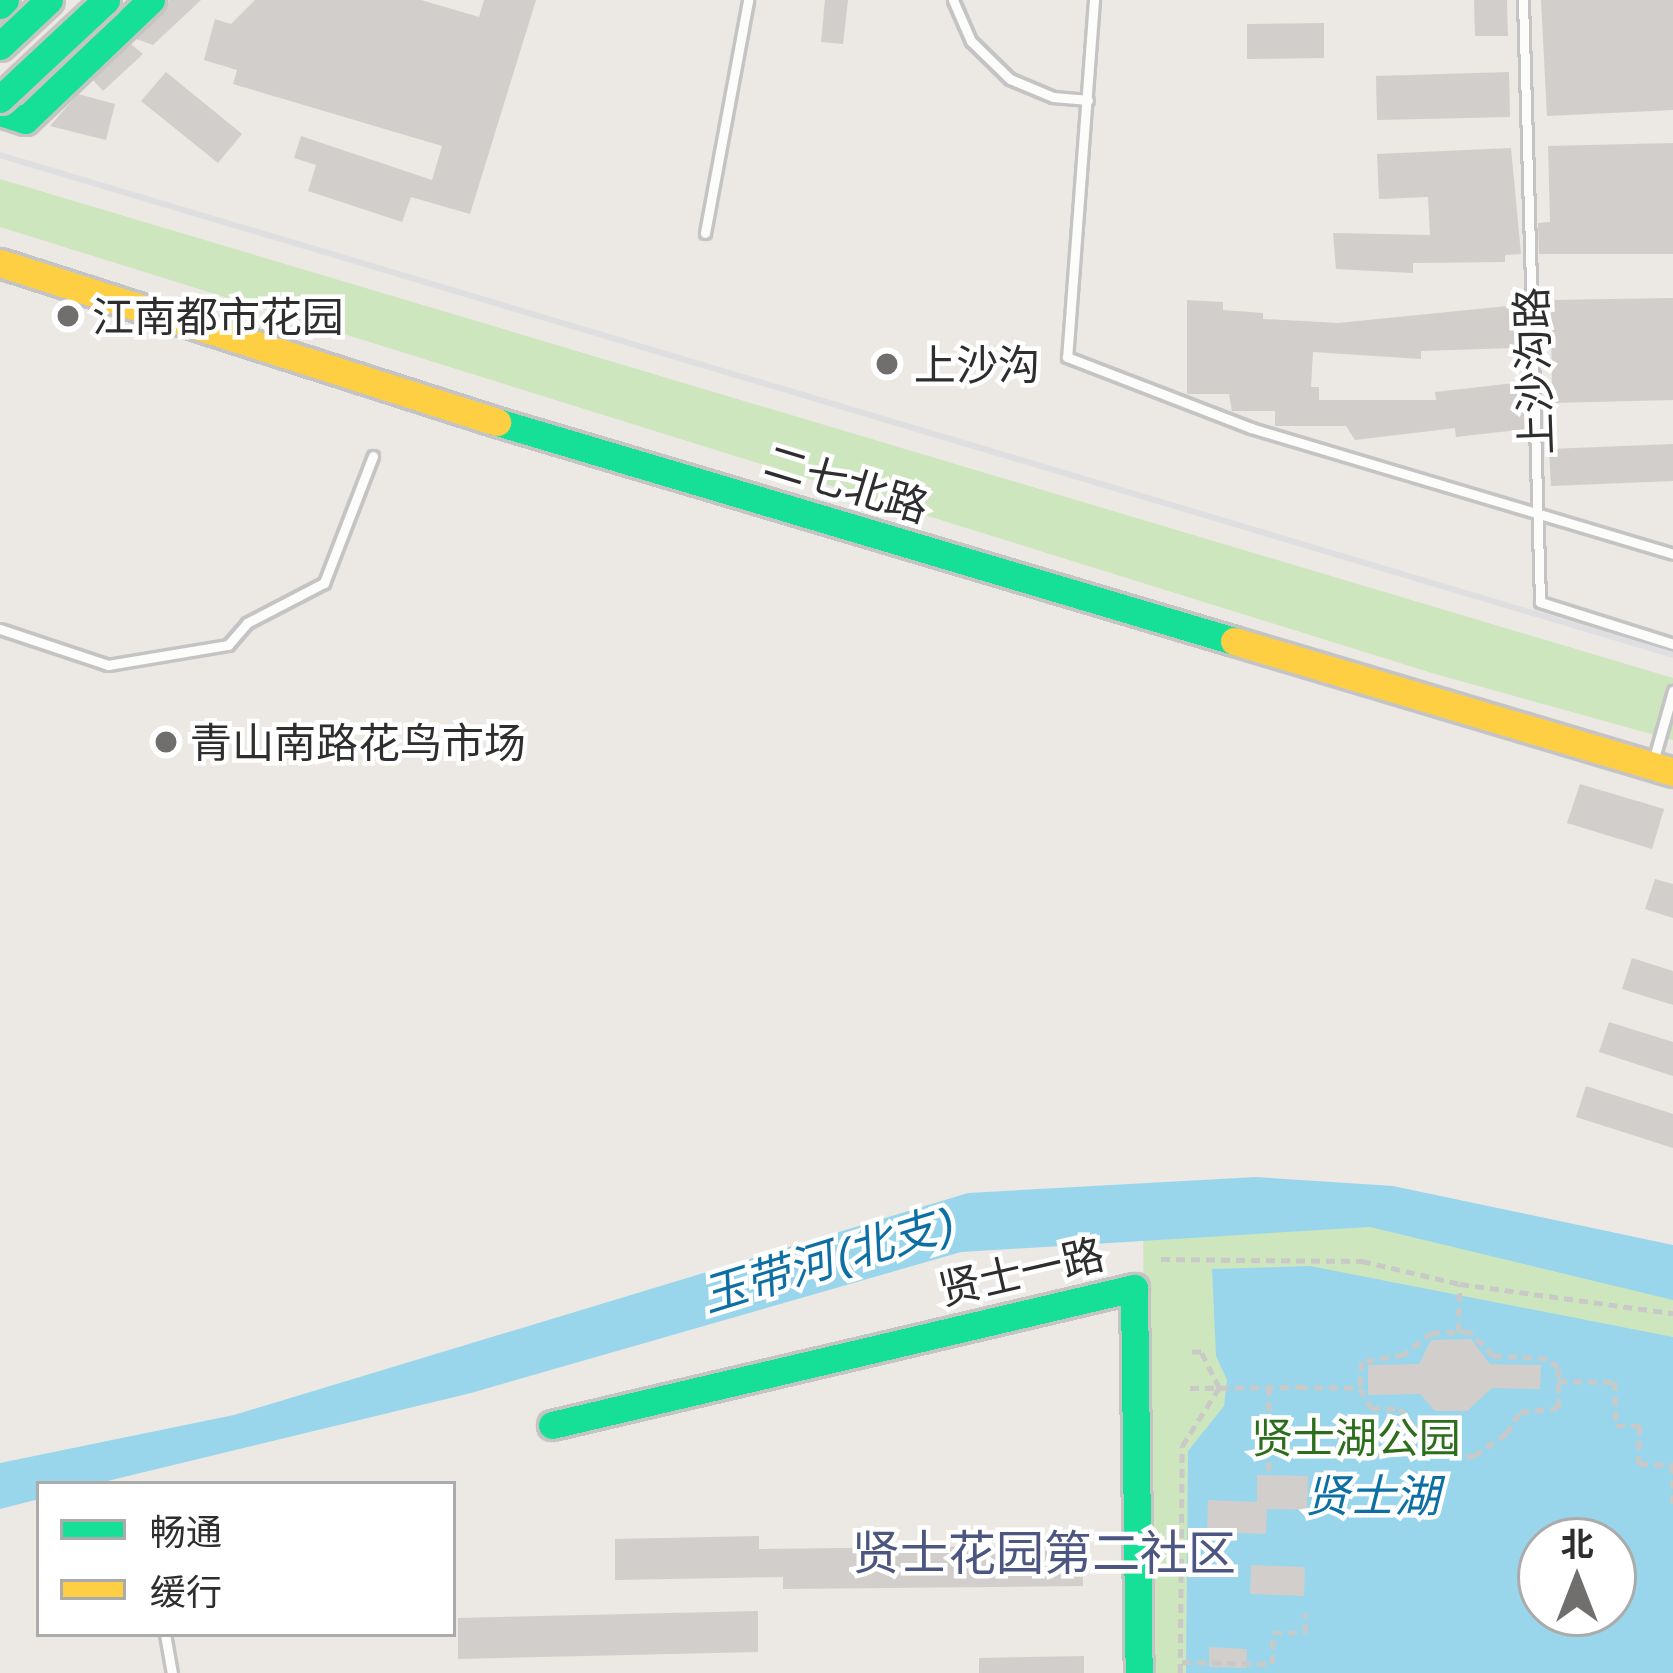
<!DOCTYPE html>
<html>
<head>
<meta charset="utf-8">
<style>
  body { margin:0 }
  #map { position:relative; width:1673px; height:1673px; overflow:hidden; background:#ece8e4; font-family:"Golos Text","Noto Sans SC",sans-serif }
  div>[style] { position:absolute }
  [style*='--x'] { left:calc(var(--x)*1px); top:calc(var(--y)*1px); width:calc(var(--w)*1px); rotate:calc(var(--a)*1deg) }
  .green>* { inset:0; background:#cee6be }
  .water>* { inset:0; background:#99d6ec }
  .building>* { inset:0; background:#d1cecb }
  .path>* { height:4.5px; margin-top:-2.25px; transform-origin:0; background:repeating-linear-gradient(90deg,#c9c9c8 0 9px,transparent 0 15px) }
  .roads { filter:drop-shadow(3px 0 #c5c4c5) drop-shadow(-3px 0 #c5c4c5) drop-shadow(0 3px #c5c4c5) drop-shadow(0 -3px #c5c4c5) }
  .lane>* { height:9px; margin:-4.5px; padding:0 4.5px; transform-origin:4.5px; border-radius:4.5px; background:#fcfcfb }
  .fast>* { height:27px; margin:-13.5px; padding:0 13.5px; transform-origin:13.5px; border-radius:13.5px; background:#16e098 }
  .slow>* { height:27px; margin:-13.5px; padding:0 13.5px; transform-origin:13.5px; border-radius:13.5px; background:#ffcf43 }
  .rail>* { height:6px; margin:-3px; padding:0 3px; transform-origin:3px; border-radius:3px; background:#dfdfe1 }
  .path-bridge>* { height:4.5px; margin-top:-2.25px; transform-origin:0; background:repeating-linear-gradient(90deg,#c9c9c8 0 9px,transparent 0 15px) }
  .bridges { filter:drop-shadow(3px 0 #c6c5c4) drop-shadow(-3px 0 #c6c5c4) drop-shadow(0 3px #c6c5c4) drop-shadow(0 -3px #c6c5c4) }
  .fast-bridge>* { height:27px; margin:-13.5px; padding:0 13.5px; transform-origin:13.5px; border-radius:13.5px; background:#16e098 }
  .dots>* { width:33px; height:33px; translate:-50% -50%; box-sizing:border-box; border:6px solid #fff; border-radius:50% }
  span { translate:-50% -50%; white-space:nowrap; text-align:center; line-height:1.15; -webkit-text-stroke:9px #fff; paint-order:stroke }
  .poi-label { font-size:42px; color:#2e2e2e }
  .left { translate:0 -50%; text-align:left }
  .street-label { font-size:42px; color:#2e2e2e }
  .park-label { font-size:42px; color:#2c6e1b }
  .water-label { font-size:45px; color:#0d6fa3; font-style:italic }
  .quarter-label { font-size:48px; color:#4d5680 }
  .legend { position:absolute; left:36px; top:1481px; width:420px; height:156px; box-sizing:border-box; background:#fff; border:3px solid #ababab; margin:0; padding:15px 21px; list-style:none; font-size:36px; color:#2e2e2e }
  .legend li { display:flex; align-items:center; gap:24px; height:60px }
  .legend b { width:60px; border:3px solid #ababab }
  .north { position:absolute; left:1517px; top:1517px; width:120px; height:120px; box-sizing:border-box; background:#fff; border:3px solid #ababab; border-radius:50%; rotate:0deg; font-size:33px; font-weight:700; line-height:48px; text-align:center; color:#2e2e2e }
  .north::after { content:''; display:block; margin:auto; width:42px; height:54px; background:#706f6e; clip-path:polygon(50% 0,100% 100%,50% 72%,0 100%) }
</style>
</head>
<body>
<div id="map">
  <div class="green">
    <i style="clip-path:polygon(0 179px,1673px 678px,1673px 740px,1435px 674px,0 227px)"></i>
    <i style="clip-path:polygon(evenodd,1371px 1222px,1673px 1287px,1673px 1673px,1149px 1673px,1143px 1231px,1371px 1222px,1541px 1541px,1613px 1541px,1613px 1613px,1541px 1613px,1541px 1541px)"></i>
  </div>
  <div class="water">
    <i style="clip-path:polygon(1256px 1177px,1393px 1186px,1673px 1245px,1673px 1300px,1370px 1227px,961px 1252px,471px 1393px,95px 1484px,39px 1484px,39px 1499px,0 1509px,0 1463px,234px 1415px,968px 1193px)"></i>
    <i style="clip-path:polygon(evenodd,1310px 1266px,1673px 1337px,1673px 1673px,1186px 1673px,1188px 1451px,1224px 1406px,1227px 1380px,1216px 1356px,1212px 1269px,1310px 1266px,1541px 1541px,1613px 1541px,1613px 1613px,1541px 1613px,1541px 1541px)"></i>
  </div>
  <div class="building">
    <i style="clip-path:polygon(169px 0,201px 0,153px 45px,136px 39px)"></i>
    <i style="clip-path:polygon(255px 0,421px 0,479px 17px,484px 0,536px 0,470px 214px,411px 197px,402px 222px,308px 191px,316px 165px,294px 158px,301px 136px,432px 180px,442px 146px,233px 84px,237px 70px,204px 60px,215px 19px,231px 24px)"></i>
    <i style="clip-path:polygon(825px 0,848px 0,843px 44px,821px 42px)"></i>
    <i style="clip-path:polygon(1474px 0,1507px 0,1508px 36px,1475px 36px)"></i>
    <i style="clip-path:polygon(1541px 0,1673px 0,1673px 110px,1547px 116px)"></i>
    <i style="clip-path:polygon(1324px 23px,1324px 58px,1247px 59px,1247px 24px)"></i>
    <i style="clip-path:polygon(131px 44px,143px 54px,103px 91px,93px 80px)"></i>
    <i style="clip-path:polygon(166px 72px,242px 134px,218px 163px,141px 101px)"></i>
    <i style="clip-path:polygon(1509px 72px,1510px 117px,1377px 120px,1376px 76px)"></i>
    <i style="clip-path:polygon(78px 94px,115px 104px,106px 140px,50px 126px)"></i>
    <i style="clip-path:polygon(1673px 143px,1673px 254px,1539px 254px,1538px 223px,1550px 222px,1548px 146px)"></i>
    <i style="clip-path:polygon(1511px 148px,1521px 254px,1505px 255px,1505px 262px,1413px 263px,1413px 273px,1336px 269px,1333px 233px,1430px 235px,1428px 197px,1379px 199px,1377px 154px)"></i>
    <i style="clip-path:polygon(1673px 298px,1673px 400px,1552px 403px,1551px 300px)"></i>
    <i style="clip-path:polygon(1187px 300px,1223px 302px,1223px 310px,1263px 313px,1263px 319px,1338px 323px,1518px 305px,1521px 341px,1512px 348px,1421px 351px,1421px 359px,1313px 352px,1311px 387px,1319px 387px,1319px 400px,1436px 400px,1435px 392px,1524px 382px,1526px 429px,1456px 437px,1455px 428px,1355px 440px,1346px 426px,1275px 426px,1275px 411px,1232px 411px,1229px 394px,1187px 394px)"></i>
    <i style="clip-path:polygon(1673px 444px,1673px 481px,1551px 486px,1549px 449px)"></i>
    <i style="clip-path:polygon(1580px 784px,1664px 809px,1652px 849px,1567px 823px)"></i>
    <i style="clip-path:polygon(1655px 879px,1673px 884px,1673px 918px,1645px 909px)"></i>
    <i style="clip-path:polygon(1632px 958px,1673px 971px,1673px 1005px,1622px 989px)"></i>
    <i style="clip-path:polygon(1609px 1022px,1673px 1042px,1673px 1076px,1599px 1052px)"></i>
    <i style="clip-path:polygon(1586px 1086px,1673px 1114px,1673px 1148px,1576px 1117px)"></i>
    <i style="clip-path:polygon(1471px 1339px,1490px 1364px,1541px 1365px,1540px 1389px,1492px 1388px,1467px 1411px,1435px 1411px,1420px 1394px,1368px 1395px,1368px 1365px,1419px 1364px,1431px 1340px)"></i>
    <i style="clip-path:polygon(1257px 1475px,1308px 1476px,1307px 1510px,1267px 1509px,1266px 1534px,1207px 1532px,1208px 1500px,1257px 1502px)"></i>
    <i style="clip-path:polygon(759px 1536px,759px 1549px,1082px 1545px,1083px 1586px,783px 1589px,783px 1577px,615px 1580px,615px 1539px)"></i>
    <i style="clip-path:polygon(1251px 1565px,1305px 1567px,1304px 1596px,1250px 1594px)"></i>
    <i style="clip-path:polygon(758px 1611px,758px 1652px,458px 1659px,458px 1618px)"></i>
    <i style="clip-path:polygon(1209px 1647px,1247px 1649px,1246px 1668px,1209px 1667px)"></i>
    <i style="clip-path:polygon(1084px 1656px,1084px 1673px,979px 1673px,979px 1658px)"></i>
  </div>
  <div class="path">
    <i style="--x:1161;--y:1259;--w:201;--a:0.6"></i>
    <i style="--x:1362;--y:1261;--w:101;--a:13.2"></i>
    <i style="--x:1460;--y:1284;--w:215;--a:7.8"></i>
    <i style="--x:1458;--y:1332;--w:48;--a:-87.6"></i>
    <i style="--x:1558;--y:1381;--w:57;--a:1"></i>
    <i style="--x:1615;--y:1382;--w:44;--a:88.7"></i>
    <i style="--x:1616;--y:1426;--w:24;--a:0"></i>
    <i style="--x:1640;--y:1426;--w:38;--a:92"></i>
    <i style="--x:1639;--y:1464;--w:34;--a:2"></i>
    <i style="--x:1673;--y:1465;--w:40;--a:90"></i>
    <i style="--x:1269;--y:1387;--w:88;--a:90"></i>
    <i style="--x:1299;--y:1387;--w:61;--a:0.9"></i>
    <i style="--x:1360;--y:1388;--w:23;--a:61"></i>
    <i style="--x:1371;--y:1408;--w:29;--a:2"></i>
    <i style="--x:1400;--y:1409;--w:58;--a:52"></i>
    <i style="--x:1436;--y:1455;--w:38;--a:2"></i>
    <i style="--x:1474;--y:1456;--w:39;--a:-35"></i>
    <i style="--x:1506;--y:1434;--w:26;--a:-58"></i>
    <i style="--x:1520;--y:1412;--w:38;--a:-6"></i>
    <i style="--x:1558;--y:1408;--w:40;--a:-90"></i>
    <i style="--x:1558;--y:1368;--w:14;--a:-141"></i>
    <i style="--x:1547;--y:1359;--w:54;--a:-176.8"></i>
    <i style="--x:1493;--y:1356;--w:33;--a:-134"></i>
    <i style="--x:1470;--y:1332;--w:38;--a:178"></i>
    <i style="--x:1432;--y:1333;--w:36;--a:142"></i>
    <i style="--x:1404;--y:1355;--w:43;--a:170.5"></i>
    <i style="--x:1362;--y:1362;--w:26;--a:94"></i>
    <i style="--x:1182;--y:1662;--w:90;--a:1.3"></i>
    <i style="--x:1272;--y:1664;--w:31;--a:-88"></i>
    <i style="--x:1273;--y:1633;--w:32;--a:0"></i>
    <i style="--x:1305;--y:1633;--w:20;--a:-90"></i>
    <i style="--x:1180;--y:1673;--w:227;--a:-89.5"></i>
    <i style="--x:1182;--y:1446;--w:69;--a:-57.5"></i>
    <i style="--x:1219;--y:1388;--w:40;--a:-116.6"></i>
    <i style="--x:1201;--y:1352;--w:15;--a:180"></i>
  </div>
  <div class="roads">
    <div class="lane">
      <i style="--x:953;--y:0;--w:45;--a:66.3"></i>
      <i style="--x:971;--y:41;--w:54;--a:44.3"></i>
      <i style="--x:1010;--y:79;--w:47;--a:22.7"></i>
      <i style="--x:1053;--y:97;--w:35;--a:5"></i>
      <i style="--x:1094;--y:0;--w:358;--a:94.3"></i>
      <i style="--x:1067;--y:357;--w:197;--a:21.1"></i>
      <i style="--x:1251;--y:428;--w:440;--a:16.6"></i>
      <i style="--x:1523;--y:0;--w:602;--a:88.38"></i>
      <i style="--x:1540;--y:602;--w:139;--a:17.5"></i>
      <i style="--x:705;--y:233;--w:237;--a:-79.5"></i>
      <i style="--x:0;--y:629;--w:114;--a:18.4"></i>
      <i style="--x:108;--y:665;--w:122;--a:-9.5"></i>
      <i style="--x:228;--y:645;--w:29;--a:-49"></i>
      <i style="--x:247;--y:623;--w:87;--a:-27.5"></i>
      <i style="--x:324;--y:583;--w:136;--a:-68.9"></i>
      <i style="--x:1653;--y:762;--w:74;--a:-74.3"></i>
      <i style="--x:165;--y:1634;--w:40;--a:80"></i>
    </div>
    <div class="fast">
      <i style="--x:0;--y:5;--w:7;--a:-45"></i>
      <i style="--x:0;--y:46;--w:67;--a:-43.2"></i>
      <i style="--x:0;--y:112;--w:26;--a:18"></i>
      <i style="--x:25;--y:120;--w:174;--a:-43.6"></i>
      <i style="--x:497;--y:422;--w:769;--a:16.55"></i>
      <i style="--x:552;--y:1425;--w:598;--a:-13.25"></i>
      <i style="--x:1134;--y:1288;--w:385;--a:89.3"></i>
    </div>
    <div class="slow">
      <i style="--x:0;--y:263;--w:522;--a:17.74"></i>
      <i style="--x:1234;--y:641;--w:458;--a:16.6"></i>
    </div>
  </div>
  <div class="rail">
    <i style="--x:0;--y:155;--w:1746;--a:16.64"></i>
  </div>
  <div class="path-bridge">
    <i style="--x:1190;--y:1388;--w:109;--a:-0.5"></i>
  </div>
  <div class="bridges">
    <div class="fast-bridge">
      <i style="--x:0;--y:99;--w:145;--a:-43"></i>
    </div>
  </div>
  <div class="dots">
    <i style="left:68px;top:316px;background:#706f6e"></i>
    <i style="left:887px;top:364px;background:#706f6e"></i>
    <i style="left:166px;top:742px;background:#706f6e"></i>
  </div>
  <div class="poi-label">
    <span class="left" style="left:92px;top:316px">江南都市花园</span>
    <span class="left" style="left:914px;top:364px">上沙沟</span>
    <span class="left" style="left:190px;top:742px">青山南路花鸟市场</span>
  </div>
  <div class="street-label">
    <span style="left:1533px;top:371px;rotate:-92deg">上沙沟路</span>
    <span style="left:847px;top:483px;rotate:17deg">二七北路</span>
    <span style="left:1021px;top:1271px;rotate:-13deg">贤士一路</span>
  </div>
  <div class="park-label">
    <span style="left:1356px;top:1437px">贤士湖公园</span>
  </div>
  <div class="water-label">
    <span style="left:827px;top:1259px;rotate:-17deg">玉带河(北支)</span>
    <span style="left:1372px;top:1496px">贤士湖</span>
  </div>
  <div class="quarter-label">
    <span style="left:1044px;top:1553px">贤士花园第二社区</span>
  </div>
  <ul class="legend">
  <li><b style="height:15px;background:#16e098"></b>畅通</li>
  <li><b style="height:15px;background:#ffcf43"></b>缓行</li>
  </ul>
  <div class="north">北</div>
</div>
</body>
</html>
